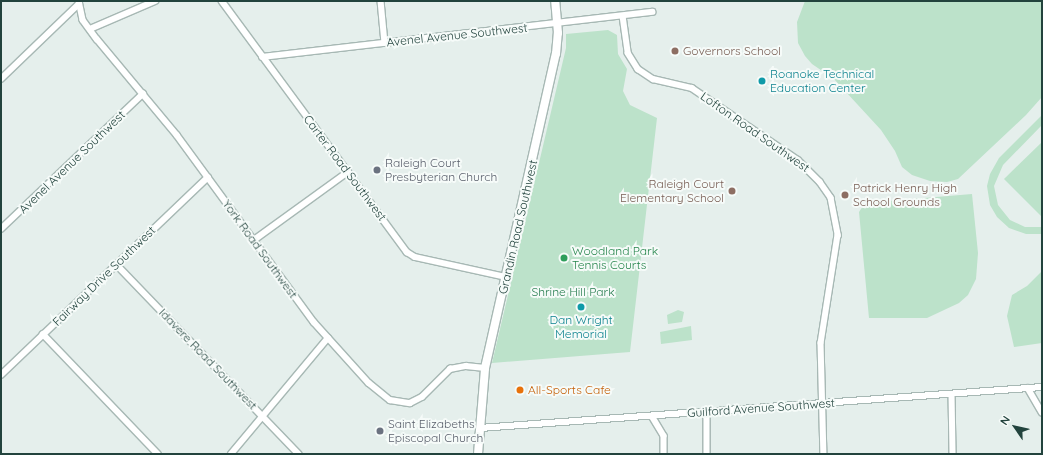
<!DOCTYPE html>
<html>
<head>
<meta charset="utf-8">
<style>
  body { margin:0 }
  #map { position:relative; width:1043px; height:455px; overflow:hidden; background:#e5efec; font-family:Quicksand,sans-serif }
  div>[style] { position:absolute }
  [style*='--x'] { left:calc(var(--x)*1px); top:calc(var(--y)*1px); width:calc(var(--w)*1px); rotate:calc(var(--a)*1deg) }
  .green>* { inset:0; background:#bce2ca }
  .roads { filter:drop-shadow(1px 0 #a7b8b4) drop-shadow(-1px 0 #a7b8b4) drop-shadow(0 1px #a7b8b4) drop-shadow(0 -1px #a7b8b4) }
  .street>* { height:5.5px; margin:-2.75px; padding:0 2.75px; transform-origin:2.75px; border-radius:2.75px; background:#fff }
  .secondary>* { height:8px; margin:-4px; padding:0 4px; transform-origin:4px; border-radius:4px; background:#fff }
  .dots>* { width:11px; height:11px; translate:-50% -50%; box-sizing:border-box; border:2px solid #f6fbf9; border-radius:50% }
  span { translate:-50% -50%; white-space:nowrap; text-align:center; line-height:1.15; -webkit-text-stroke:4px #f6fbf9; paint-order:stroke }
  .street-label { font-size:12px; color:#22433d }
  .education-label { font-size:12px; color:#785e54 }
  .left { translate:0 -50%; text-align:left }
  .right { translate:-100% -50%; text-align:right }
  .culture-label { font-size:12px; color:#0d838f }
  .worship-label { font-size:12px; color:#5b616d }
  .leisure-label { font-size:12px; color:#27864d }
  .park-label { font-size:12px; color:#287e50 }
  .food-label { font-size:12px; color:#c56008 }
  .frame { position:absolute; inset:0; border:2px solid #22433d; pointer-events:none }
  .north { position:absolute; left:995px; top:407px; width:40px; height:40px; -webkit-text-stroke:3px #f6fbf9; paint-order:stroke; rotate:304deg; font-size:11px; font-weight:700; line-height:16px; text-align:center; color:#22433d }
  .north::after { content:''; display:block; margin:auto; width:14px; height:18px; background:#22433d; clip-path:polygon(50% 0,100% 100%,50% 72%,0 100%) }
</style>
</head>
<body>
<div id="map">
  <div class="green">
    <i style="clip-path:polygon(805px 1px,1042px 1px,1042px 97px,1026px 115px,958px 179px,947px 182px,930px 181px,912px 175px,902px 167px,895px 151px,881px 130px,834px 79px,812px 64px,805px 56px,798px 43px,797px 22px)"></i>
    <i style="clip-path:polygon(608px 30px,617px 35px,618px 54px,627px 69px,623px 91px,630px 105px,657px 118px,630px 352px,492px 363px,566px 48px,566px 34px)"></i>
    <i style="clip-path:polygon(1042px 115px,1042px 125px,1003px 165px,994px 186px,998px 205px,1010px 220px,1025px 227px,1042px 227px,1042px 234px,1026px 234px,1009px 228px,997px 217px,990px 205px,987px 186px,990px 174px,999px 158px)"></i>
    <i style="clip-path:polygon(1042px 142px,1042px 217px,1004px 179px)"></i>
    <i style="clip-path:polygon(972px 194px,978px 253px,976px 279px,968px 295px,959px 303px,927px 318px,869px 318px,859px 212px,865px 203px)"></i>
    <i style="clip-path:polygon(1042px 271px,1042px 343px,1014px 347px,1007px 316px,1012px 295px,1027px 286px)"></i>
    <i style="clip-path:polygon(678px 310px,684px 312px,682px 322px,668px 324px,667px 315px)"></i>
    <i style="clip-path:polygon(691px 326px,692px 340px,661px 344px,660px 332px)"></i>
  </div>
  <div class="roads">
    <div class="street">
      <i style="--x:79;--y:1;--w:19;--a:78"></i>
      <i style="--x:83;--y:20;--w:24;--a:54"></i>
      <i style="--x:97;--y:39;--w:125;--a:50.2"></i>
      <i style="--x:177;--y:135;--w:232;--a:53.8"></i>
      <i style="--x:314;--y:322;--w:82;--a:48"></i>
      <i style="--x:369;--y:383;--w:27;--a:39"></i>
      <i style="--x:390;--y:400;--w:20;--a:9"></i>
      <i style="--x:410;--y:403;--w:13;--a:-27"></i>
      <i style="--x:422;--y:397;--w:40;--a:-45"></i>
      <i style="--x:450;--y:369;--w:16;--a:-11"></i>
      <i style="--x:466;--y:366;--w:19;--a:6"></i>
      <i style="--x:222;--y:1;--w:312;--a:53.6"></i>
      <i style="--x:407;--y:252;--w:9;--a:32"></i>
      <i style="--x:415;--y:257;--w:93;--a:12.4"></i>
      <i style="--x:381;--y:1;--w:42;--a:84.6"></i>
      <i style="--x:623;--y:16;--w:37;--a:82"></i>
      <i style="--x:628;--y:53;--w:19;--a:58"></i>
      <i style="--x:638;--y:69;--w:18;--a:34"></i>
      <i style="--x:653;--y:79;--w:40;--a:13"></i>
      <i style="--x:692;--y:88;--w:128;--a:34.2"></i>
      <i style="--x:798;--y:160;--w:31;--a:45"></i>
      <i style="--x:820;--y:182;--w:19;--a:55"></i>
      <i style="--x:831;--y:198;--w:38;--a:79"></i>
      <i style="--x:838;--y:235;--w:109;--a:98.9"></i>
      <i style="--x:821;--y:343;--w:111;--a:88.5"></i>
      <i style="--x:90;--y:29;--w:71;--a:-23.3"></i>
      <i style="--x:262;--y:57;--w:393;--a:-6.6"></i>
      <i style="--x:1;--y:79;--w:108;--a:-43.9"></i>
      <i style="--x:1;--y:229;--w:196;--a:-43.6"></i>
      <i style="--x:254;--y:240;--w:116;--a:-35.9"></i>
      <i style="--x:117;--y:265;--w:262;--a:46.1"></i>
      <i style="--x:43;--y:334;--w:166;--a:46.2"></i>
      <i style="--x:1;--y:375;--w:286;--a:-43.7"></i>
      <i style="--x:1028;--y:388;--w:28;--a:60"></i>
      <i style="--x:952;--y:394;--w:60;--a:89"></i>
      <i style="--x:707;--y:412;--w:42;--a:90"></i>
      <i style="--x:652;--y:416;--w:23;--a:59"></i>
      <i style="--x:664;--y:436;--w:18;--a:90"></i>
      <i style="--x:480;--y:428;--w:563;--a:-4.17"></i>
      <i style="--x:231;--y:454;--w:151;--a:-50.1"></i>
    </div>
    <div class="secondary">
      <i style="--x:478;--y:454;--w:86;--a:-85.3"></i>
      <i style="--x:485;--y:368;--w:322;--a:-77.3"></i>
      <i style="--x:556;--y:54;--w:21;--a:-85"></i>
      <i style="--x:558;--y:33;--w:32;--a:-95"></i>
    </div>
  </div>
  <div class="dots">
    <i style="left:675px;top:51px;background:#8d6e63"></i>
    <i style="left:762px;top:81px;background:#0f9aa8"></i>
    <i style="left:377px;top:170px;background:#6b7280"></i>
    <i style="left:732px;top:191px;background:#8d6e63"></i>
    <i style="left:845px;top:195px;background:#8d6e63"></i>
    <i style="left:564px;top:258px;background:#2e9e5b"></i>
    <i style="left:581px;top:307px;background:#0f9aa8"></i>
    <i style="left:520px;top:390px;background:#e8710a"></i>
    <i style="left:380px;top:431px;background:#6b7280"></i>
  </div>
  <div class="street-label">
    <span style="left:457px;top:35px;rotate:-6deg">Avenel Avenue Southwest</span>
    <span style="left:755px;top:132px;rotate:35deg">Lofton Road Southwest</span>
    <span style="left:72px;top:162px;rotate:-44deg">Avenel Avenue Southwest</span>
    <span style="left:345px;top:168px;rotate:53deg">Carter Road Southwest</span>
    <span style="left:518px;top:227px;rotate:-77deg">Grandin Road Southwest</span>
    <span style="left:260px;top:249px;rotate:54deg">York Road Southwest</span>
    <span style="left:104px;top:276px;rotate:-44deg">Fairway Drive Southwest</span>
    <span style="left:208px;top:359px;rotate:46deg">Idavere Road Southwest</span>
    <span style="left:761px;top:408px;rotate:-4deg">Guilford Avenue Southwest</span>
  </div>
  <div class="education-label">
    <span class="left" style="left:683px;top:51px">Governors School</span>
    <span class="right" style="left:724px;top:191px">Raleigh Court<br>Elementary School</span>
    <span class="left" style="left:853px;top:195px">Patrick Henry High<br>School Grounds</span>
  </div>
  <div class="culture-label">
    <span class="left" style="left:770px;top:81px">Roanoke Technical<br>Education Center</span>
    <span style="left:581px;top:327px">Dan Wright<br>Memorial</span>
  </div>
  <div class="worship-label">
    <span class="left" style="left:385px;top:170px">Raleigh Court<br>Presbyterian Church</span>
    <span class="left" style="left:388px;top:431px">Saint Elizabeths<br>Episcopal Church</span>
  </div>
  <div class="leisure-label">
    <span class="left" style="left:572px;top:258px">Woodland Park<br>Tennis Courts</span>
  </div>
  <div class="park-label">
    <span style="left:573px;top:292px">Shrine Hill Park</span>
  </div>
  <div class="food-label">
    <span class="left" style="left:528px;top:390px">All-Sports Cafe</span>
  </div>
  <div class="frame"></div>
  <div class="north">N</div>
</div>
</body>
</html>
